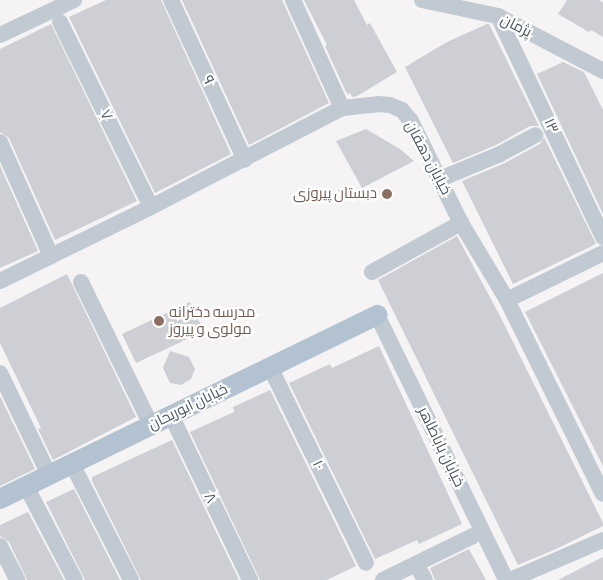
<!DOCTYPE html>
<html>
<head>
<meta charset="utf-8">
<style>
  body { margin:0 }
  #map { position:relative; width:603px; height:580px; overflow:hidden; background:#f5f3f3; font-family:"Alegreya Sans",Cairo,sans-serif }
  div>[style] { position:absolute }
  [style*='--x'] { left:calc(var(--x)*1px); top:calc(var(--y)*1px); width:calc(var(--w)*1px); rotate:calc(var(--a)*1deg) }
  .building>* { inset:0; background:#cdcfd5 }
  .minor>* { height:16px; margin:-8px; padding:0 8px; transform-origin:8px; border-radius:8px; background:#c1cad2 }
  .major>* { height:20px; margin:-10px; padding:0 10px; transform-origin:10px; border-radius:10px; background:#b3c2d1 }
  .dots>* { width:14px; height:14px; translate:-50% -50%; box-sizing:border-box; border:2px solid #fff; border-radius:50% }
  span { translate:-50% -50%; white-space:nowrap; text-align:center; line-height:1.15; -webkit-text-stroke:4.5px #fff; paint-order:stroke }
  .street-label { font-size:15px; color:#4a5661 }
  .education-label { font-size:15px; color:#785e54 }
  .right { translate:-100% -50%; text-align:right }
  .left { translate:0 -50%; text-align:left }
</style>
</head>
<body>
<div id="map">
  <div class="building">
    <i style="clip-path:polygon(106px 0,161px 0,231px 154px,155px 193px,69px 17px)"></i>
    <i style="clip-path:polygon(182px 0,282px 0,329px 103px,249px 145px)"></i>
    <i style="clip-path:polygon(304px 0,354px 0,367px 25px,370px 23px,397px 72px,357px 96px,352px 97px,350px 93px,347px 94px,325px 46px,327px 45px)"></i>
    <i style="clip-path:polygon(567px 0,599px 0,603px 3px,603px 37px,591px 30px,589px 32px,558px 14px)"></i>
    <i style="clip-path:polygon(51px 24px,137px 201px,55px 240px,9px 138px,0 132px,0 49px)"></i>
    <i style="clip-path:polygon(487px 24px,489px 24px,539px 126px,530px 126px,496px 145px,453px 163px,405px 67px,447px 42px)"></i>
    <i style="clip-path:polygon(563px 62px,584px 72px,603px 110px,603px 214px,537px 74px)"></i>
    <i style="clip-path:polygon(366px 129px,400px 149px,414px 161px,362px 188px,336px 141px)"></i>
    <i style="clip-path:polygon(544px 137px,596px 244px,513px 284px,462px 181px,505px 163px,540px 144px)"></i>
    <i style="clip-path:polygon(0 166px,38px 251px,0 268px)"></i>
    <i style="clip-path:polygon(457px 236px,500px 316px,603px 523px,603px 526px,556px 549px,518px 565px,378px 280px)"></i>
    <i style="clip-path:polygon(603px 273px,603px 466px,525px 312px)"></i>
    <i style="clip-path:polygon(67px 274px,136px 417px,53px 460px,38px 429px,41px 428px,0 343px,0 308px)"></i>
    <i style="clip-path:polygon(190px 302px,204px 331px,136px 363px,122px 334px)"></i>
    <i style="clip-path:polygon(379px 346px,462px 524px,419px 544px,417px 540px,375px 559px,289px 383px,330px 364px,332px 368px)"></i>
    <i style="clip-path:polygon(170px 351px,189px 357px,195px 369px,191px 379px,181px 385px,170px 383px,163px 368px)"></i>
    <i style="clip-path:polygon(270px 390px,356px 566px,327px 580px,260px 580px,190px 432px,234px 412px,233px 407px)"></i>
    <i style="clip-path:polygon(0 396px,35px 469px,0 486px)"></i>
    <i style="clip-path:polygon(172px 440px,239px 580px,141px 580px,92px 481px,92px 477px)"></i>
    <i style="clip-path:polygon(74px 489px,120px 580px,85px 580px,46px 502px)"></i>
    <i style="clip-path:polygon(28px 512px,64px 580px,27px 580px,9px 542px,0 536px,0 525px)"></i>
    <i style="clip-path:polygon(469px 549px,486px 580px,435px 580px,430px 568px)"></i>
    <i style="clip-path:polygon(603px 557px,603px 580px,558px 580px)"></i>
  </div>
  <div class="minor">
    <i style="--x:171;--y:0;--w:176;--a:65.2"></i>
    <i style="--x:293;--y:0;--w:119;--a:65.6"></i>
    <i style="--x:422;--y:0;--w:78;--a:11.9"></i>
    <i style="--x:498;--y:16;--w:119;--a:27.6"></i>
    <i style="--x:498;--y:16;--w:245;--a:64.6"></i>
    <i style="--x:60;--y:22;--w:206;--a:63.8"></i>
    <i style="--x:0;--y:35;--w:82;--a:-25.3"></i>
    <i style="--x:0;--y:142;--w:125;--a:65.9"></i>
    <i style="--x:440;--y:179;--w:65;--a:-22.6"></i>
    <i style="--x:500;--y:154;--w:40;--a:-28"></i>
    <i style="--x:372;--y:272;--w:102;--a:-28.8"></i>
    <i style="--x:0;--y:281;--w:168;--a:-26.1"></i>
    <i style="--x:151;--y:207;--w:215;--a:-27.4"></i>
    <i style="--x:342;--y:108;--w:36;--a:-6"></i>
    <i style="--x:378;--y:104;--w:12;--a:5"></i>
    <i style="--x:390;--y:105;--w:13;--a:23"></i>
    <i style="--x:402;--y:110;--w:14;--a:51"></i>
    <i style="--x:411;--y:121;--w:114;--a:63.9"></i>
    <i style="--x:461;--y:223;--w:90;--a:59.1"></i>
    <i style="--x:507;--y:300;--w:216;--a:63.7"></i>
    <i style="--x:81;--y:282;--w:159;--a:63.9"></i>
    <i style="--x:507;--y:300;--w:107;--a:-26.1"></i>
    <i style="--x:377;--y:315;--w:295;--a:64"></i>
    <i style="--x:270;--y:367;--w:218;--a:63.9"></i>
    <i style="--x:0;--y:373;--w:113;--a:64.3"></i>
    <i style="--x:171;--y:415;--w:183;--a:64.4"></i>
    <i style="--x:72;--y:464;--w:130;--a:63"></i>
    <i style="--x:26;--y:486;--w:106;--a:62.5"></i>
    <i style="--x:0;--y:546;--w:38;--a:63"></i>
    <i style="--x:416;--y:564;--w:18;--a:61"></i>
    <i style="--x:383;--y:580;--w:100;--a:-26.1"></i>
    <i style="--x:510;--y:580;--w:101;--a:-23.3"></i>
  </div>
  <div class="major">
    <i style="--x:0;--y:499;--w:420;--a:-26"></i>
  </div>
  <div class="dots">
    <i style="left:387px;top:194px;background:#8d6e63"></i>
    <i style="left:159px;top:321px;background:#8d6e63"></i>
  </div>
  <div class="street-label">
    <span style="left:516px;top:26px;rotate:27deg">پژمان</span>
    <span style="left:208px;top:80px;rotate:65deg">۹</span>
    <span style="left:106px;top:115px;rotate:64deg">۷</span>
    <span style="left:551px;top:126px;rotate:65deg">۱۳</span>
    <span style="left:428px;top:158px;rotate:62deg">خیابان دهقان</span>
    <span style="left:188px;top:407px;rotate:-26deg">خیابان ابوریحان</span>
    <span style="left:441px;top:447px;rotate:64deg">خیابان باباطاهر</span>
    <span style="left:318px;top:465px;rotate:64deg">۱۰</span>
    <span style="left:210px;top:498px;rotate:64deg">۸</span>
  </div>
  <div class="education-label">
    <span class="right" style="left:377px;top:194px">دبستان پیروزی</span>
    <span class="left" style="left:169px;top:321px">مدرسه دخترانه<br>مولوی و پیروز</span>
  </div>
</div>
</body>
</html>
